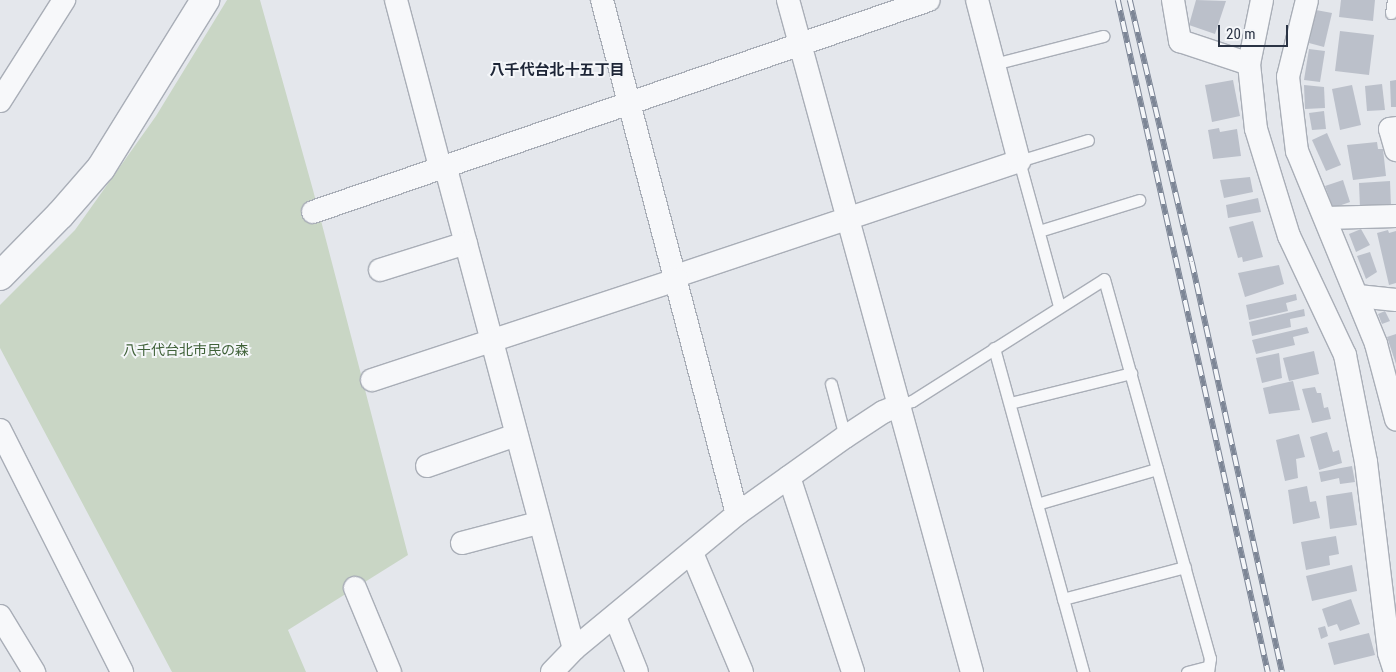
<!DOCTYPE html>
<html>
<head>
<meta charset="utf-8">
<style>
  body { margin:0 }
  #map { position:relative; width:1396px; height:672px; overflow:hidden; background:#e4e7ec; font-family:"Roboto Condensed","Noto Sans JP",sans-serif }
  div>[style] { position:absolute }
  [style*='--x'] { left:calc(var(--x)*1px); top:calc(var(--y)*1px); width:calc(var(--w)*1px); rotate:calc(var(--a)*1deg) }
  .green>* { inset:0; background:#c9d6c5 }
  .building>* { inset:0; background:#bbc0ca }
  .roads { filter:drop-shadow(1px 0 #a9aeb7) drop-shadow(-1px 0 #a9aeb7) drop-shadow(0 1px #a9aeb7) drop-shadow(0 -1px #a9aeb7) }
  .service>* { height:11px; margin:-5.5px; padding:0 5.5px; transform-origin:5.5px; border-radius:5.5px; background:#f7f8fa }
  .minor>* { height:22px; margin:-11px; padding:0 11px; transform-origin:11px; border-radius:11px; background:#f7f8fa }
  .tertiary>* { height:28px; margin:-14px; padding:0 14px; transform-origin:14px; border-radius:14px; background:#f7f8fa }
  .rail>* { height:5.5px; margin-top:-2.75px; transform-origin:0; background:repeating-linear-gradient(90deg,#f4f6f9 0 11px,#7d8696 0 22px); box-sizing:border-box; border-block:1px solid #7d8696 }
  span { translate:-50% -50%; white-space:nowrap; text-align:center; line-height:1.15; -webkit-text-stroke:4px #f4f6f9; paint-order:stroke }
  .park-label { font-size:14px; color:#3f6138 }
  .neighbourhood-label { font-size:15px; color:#1d2536; font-weight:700 }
  .scale { position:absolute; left:1218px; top:25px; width:70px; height:22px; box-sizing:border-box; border:2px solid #2b3445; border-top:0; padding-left:6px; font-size:15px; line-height:18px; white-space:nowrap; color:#2b3445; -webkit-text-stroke:4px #f4f6f9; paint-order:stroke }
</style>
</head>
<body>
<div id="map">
  <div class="green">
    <i style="clip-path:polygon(227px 0,260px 0,313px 190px,408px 555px,288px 630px,306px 672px,172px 672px,0 348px,0 305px,75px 230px,156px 116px)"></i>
  </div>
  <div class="building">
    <i style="clip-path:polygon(1196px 0,1226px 1px,1215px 34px,1189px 25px)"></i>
    <i style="clip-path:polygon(1341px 0,1375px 0,1373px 21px,1339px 17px)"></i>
    <i style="clip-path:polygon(1316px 10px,1332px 13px,1324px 47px,1309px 43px)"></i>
    <i style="clip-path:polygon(1340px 31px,1374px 35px,1369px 75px,1335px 71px)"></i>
    <i style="clip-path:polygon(1309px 49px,1325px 51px,1320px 82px,1304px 80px)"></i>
    <i style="clip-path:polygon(1233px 80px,1240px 116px,1212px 122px,1205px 85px)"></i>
    <i style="clip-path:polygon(1396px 80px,1396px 107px,1391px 107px,1390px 81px)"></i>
    <i style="clip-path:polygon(1382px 84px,1385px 110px,1367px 111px,1365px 86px)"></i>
    <i style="clip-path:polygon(1304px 85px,1324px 87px,1325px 108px,1305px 109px)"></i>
    <i style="clip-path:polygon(1352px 85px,1361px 125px,1340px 130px,1332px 89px)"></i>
    <i style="clip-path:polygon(1324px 111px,1326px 129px,1312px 130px,1309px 113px)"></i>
    <i style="clip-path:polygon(1219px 128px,1220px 132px,1237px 129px,1241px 156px,1213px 159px,1208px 130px)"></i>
    <i style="clip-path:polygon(1327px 133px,1341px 165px,1326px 171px,1312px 140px)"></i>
    <i style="clip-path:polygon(1377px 142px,1378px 149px,1383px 149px,1386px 176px,1353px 180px,1347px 145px)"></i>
    <i style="clip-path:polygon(1250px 177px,1253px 192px,1224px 198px,1220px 180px)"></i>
    <i style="clip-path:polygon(1343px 180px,1350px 202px,1333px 208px,1325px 186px)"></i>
    <i style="clip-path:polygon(1390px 181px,1391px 207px,1360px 208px,1359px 183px)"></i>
    <i style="clip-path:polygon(1258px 198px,1261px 212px,1228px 218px,1226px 205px)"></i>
    <i style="clip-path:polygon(1253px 221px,1263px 257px,1243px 262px,1242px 257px,1238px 258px,1229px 227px)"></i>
    <i style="clip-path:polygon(1361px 229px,1370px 245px,1356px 252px,1349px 234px)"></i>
    <i style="clip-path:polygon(1388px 230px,1389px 233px,1396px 231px,1396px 283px,1389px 285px,1377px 233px)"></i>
    <i style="clip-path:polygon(1370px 252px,1377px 272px,1366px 279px,1357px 256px)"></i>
    <i style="clip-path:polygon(1279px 265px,1284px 284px,1245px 297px,1238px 273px)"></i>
    <i style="clip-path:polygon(1296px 294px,1297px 300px,1286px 303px,1288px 311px,1249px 320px,1246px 305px)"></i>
    <i style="clip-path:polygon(1304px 309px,1305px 316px,1290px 319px,1291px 327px,1252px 336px,1249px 322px)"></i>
    <i style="clip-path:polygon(1385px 311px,1390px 321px,1382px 324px,1378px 314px)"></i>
    <i style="clip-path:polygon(1307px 327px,1309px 333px,1293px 337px,1295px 345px,1256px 354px,1252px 340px)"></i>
    <i style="clip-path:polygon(1396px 334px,1396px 364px,1387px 337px)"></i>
    <i style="clip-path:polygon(1314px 351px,1319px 374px,1289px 381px,1283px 358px)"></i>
    <i style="clip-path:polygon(1279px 353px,1282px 378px,1262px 383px,1256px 358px)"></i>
    <i style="clip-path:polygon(1293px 381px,1300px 410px,1269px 414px,1263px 388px)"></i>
    <i style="clip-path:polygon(1315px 387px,1317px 393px,1321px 393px,1324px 408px,1328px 407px,1331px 419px,1312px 423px,1302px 389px)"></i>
    <i style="clip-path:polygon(1327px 432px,1333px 452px,1339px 450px,1342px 463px,1319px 470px,1310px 437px)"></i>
    <i style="clip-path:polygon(1299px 434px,1305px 457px,1296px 459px,1298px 478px,1285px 481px,1276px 440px)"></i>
    <i style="clip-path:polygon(1352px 466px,1355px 482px,1340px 484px,1339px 478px,1321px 482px,1319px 472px)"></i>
    <i style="clip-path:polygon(1307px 486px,1310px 502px,1316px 501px,1320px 518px,1293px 524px,1288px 490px)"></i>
    <i style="clip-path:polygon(1352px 492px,1357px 525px,1330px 529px,1326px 496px)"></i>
    <i style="clip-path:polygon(1336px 536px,1339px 554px,1329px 556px,1330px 565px,1306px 570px,1301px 542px)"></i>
    <i style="clip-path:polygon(1352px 565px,1357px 591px,1312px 601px,1306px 576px)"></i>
    <i style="clip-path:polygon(1351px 599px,1360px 624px,1340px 631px,1337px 624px,1328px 627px,1322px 609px)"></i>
    <i style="clip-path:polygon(1325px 626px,1328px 636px,1321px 639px,1318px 628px)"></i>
    <i style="clip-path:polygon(1369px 633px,1375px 655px,1334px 665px,1328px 643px)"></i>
  </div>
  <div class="roads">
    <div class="service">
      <i style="--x:1391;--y:13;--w:13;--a:-81"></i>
      <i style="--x:994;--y:64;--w:113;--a:-14.4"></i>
      <i style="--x:1039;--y:231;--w:105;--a:-17.2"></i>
      <i style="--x:1059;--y:306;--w:150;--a:-105.4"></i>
      <i style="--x:1019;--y:161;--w:72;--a:-16.9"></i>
      <i style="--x:994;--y:348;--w:336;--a:74.6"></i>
      <i style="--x:831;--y:384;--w:55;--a:75.2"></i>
      <i style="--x:1010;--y:403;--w:125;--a:-13.9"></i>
      <i style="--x:898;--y:406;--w:15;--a:-20"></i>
      <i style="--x:912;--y:401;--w:227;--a:-32.4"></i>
      <i style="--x:1104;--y:279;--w:394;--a:74.4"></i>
      <i style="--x:1210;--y:658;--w:14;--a:98"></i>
      <i style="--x:1037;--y:504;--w:125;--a:-16.3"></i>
      <i style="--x:1063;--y:599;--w:126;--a:-14.7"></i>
      <i style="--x:1187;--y:672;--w:21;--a:-14"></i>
    </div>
    <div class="minor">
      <i style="--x:396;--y:0;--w:173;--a:75.2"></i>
      <i style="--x:602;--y:0;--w:531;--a:75.28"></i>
      <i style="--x:788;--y:0;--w:697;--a:74.69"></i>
      <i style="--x:1173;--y:0;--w:42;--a:80.3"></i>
      <i style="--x:1180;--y:41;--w:73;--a:18.4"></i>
      <i style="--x:1249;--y:64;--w:65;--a:83.9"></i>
      <i style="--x:1256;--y:129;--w:112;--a:72.9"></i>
      <i style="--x:1289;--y:236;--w:132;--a:64.8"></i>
      <i style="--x:1345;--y:355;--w:109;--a:78.9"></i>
      <i style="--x:1366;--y:462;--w:192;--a:83.1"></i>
      <i style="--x:1389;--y:653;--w:20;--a:72"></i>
      <i style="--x:1307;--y:0;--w:79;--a:103.9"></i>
      <i style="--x:1288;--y:77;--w:75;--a:83.1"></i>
      <i style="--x:1297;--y:151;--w:209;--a:67.7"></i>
      <i style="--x:1376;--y:344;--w:78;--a:75.1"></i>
      <i style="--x:1249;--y:64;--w:65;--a:-78.5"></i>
      <i style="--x:0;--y:101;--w:120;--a:-57.6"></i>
      <i style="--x:1396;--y:128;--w:6;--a:171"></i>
      <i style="--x:1390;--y:129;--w:22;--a:74"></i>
      <i style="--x:445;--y:165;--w:501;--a:75.08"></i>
      <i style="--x:313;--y:212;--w:651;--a:-18.99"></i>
      <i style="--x:1327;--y:218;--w:69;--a:-1.7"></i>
      <i style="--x:380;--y:270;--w:90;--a:-17.4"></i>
      <i style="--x:676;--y:276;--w:362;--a:-18.5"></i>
      <i style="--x:1019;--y:161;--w:166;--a:-104.6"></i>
      <i style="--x:1358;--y:296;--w:38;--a:6"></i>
      <i style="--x:372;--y:380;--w:321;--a:-18.2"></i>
      <i style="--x:0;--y:430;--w:271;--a:63.2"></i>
      <i style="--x:427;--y:466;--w:94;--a:-19.2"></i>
      <i style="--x:789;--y:477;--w:205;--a:71.8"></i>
      <i style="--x:462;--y:543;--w:79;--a:-14.7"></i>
      <i style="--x:692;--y:553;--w:129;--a:67.2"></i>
      <i style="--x:355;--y:588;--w:91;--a:67.4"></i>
      <i style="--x:0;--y:616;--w:66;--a:58.7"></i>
      <i style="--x:615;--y:617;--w:59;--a:68.2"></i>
      <i style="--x:552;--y:672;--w:32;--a:-46"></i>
      <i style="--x:574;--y:649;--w:212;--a:-39.6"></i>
      <i style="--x:737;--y:514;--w:133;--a:-35.5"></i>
      <i style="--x:845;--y:437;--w:45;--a:-33.3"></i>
      <i style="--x:883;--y:412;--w:16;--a:-22"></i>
    </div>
    <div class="tertiary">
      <i style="--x:0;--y:276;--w:86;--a:-45.5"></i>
      <i style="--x:60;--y:215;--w:62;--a:-48.9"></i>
      <i style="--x:101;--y:168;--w:198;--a:-58.2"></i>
    </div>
  </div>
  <div class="rail">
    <i style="--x:1118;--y:0;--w:689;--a:77.42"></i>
    <i style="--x:1130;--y:0;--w:269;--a:76.7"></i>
    <i style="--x:1192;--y:262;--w:420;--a:77.6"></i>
  </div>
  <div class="park-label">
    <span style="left:186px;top:350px">八千代台北市民の森</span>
  </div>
  <div class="neighbourhood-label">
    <span style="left:557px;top:71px">八千代台北十五丁目</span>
  </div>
  <div class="scale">20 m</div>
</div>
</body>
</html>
